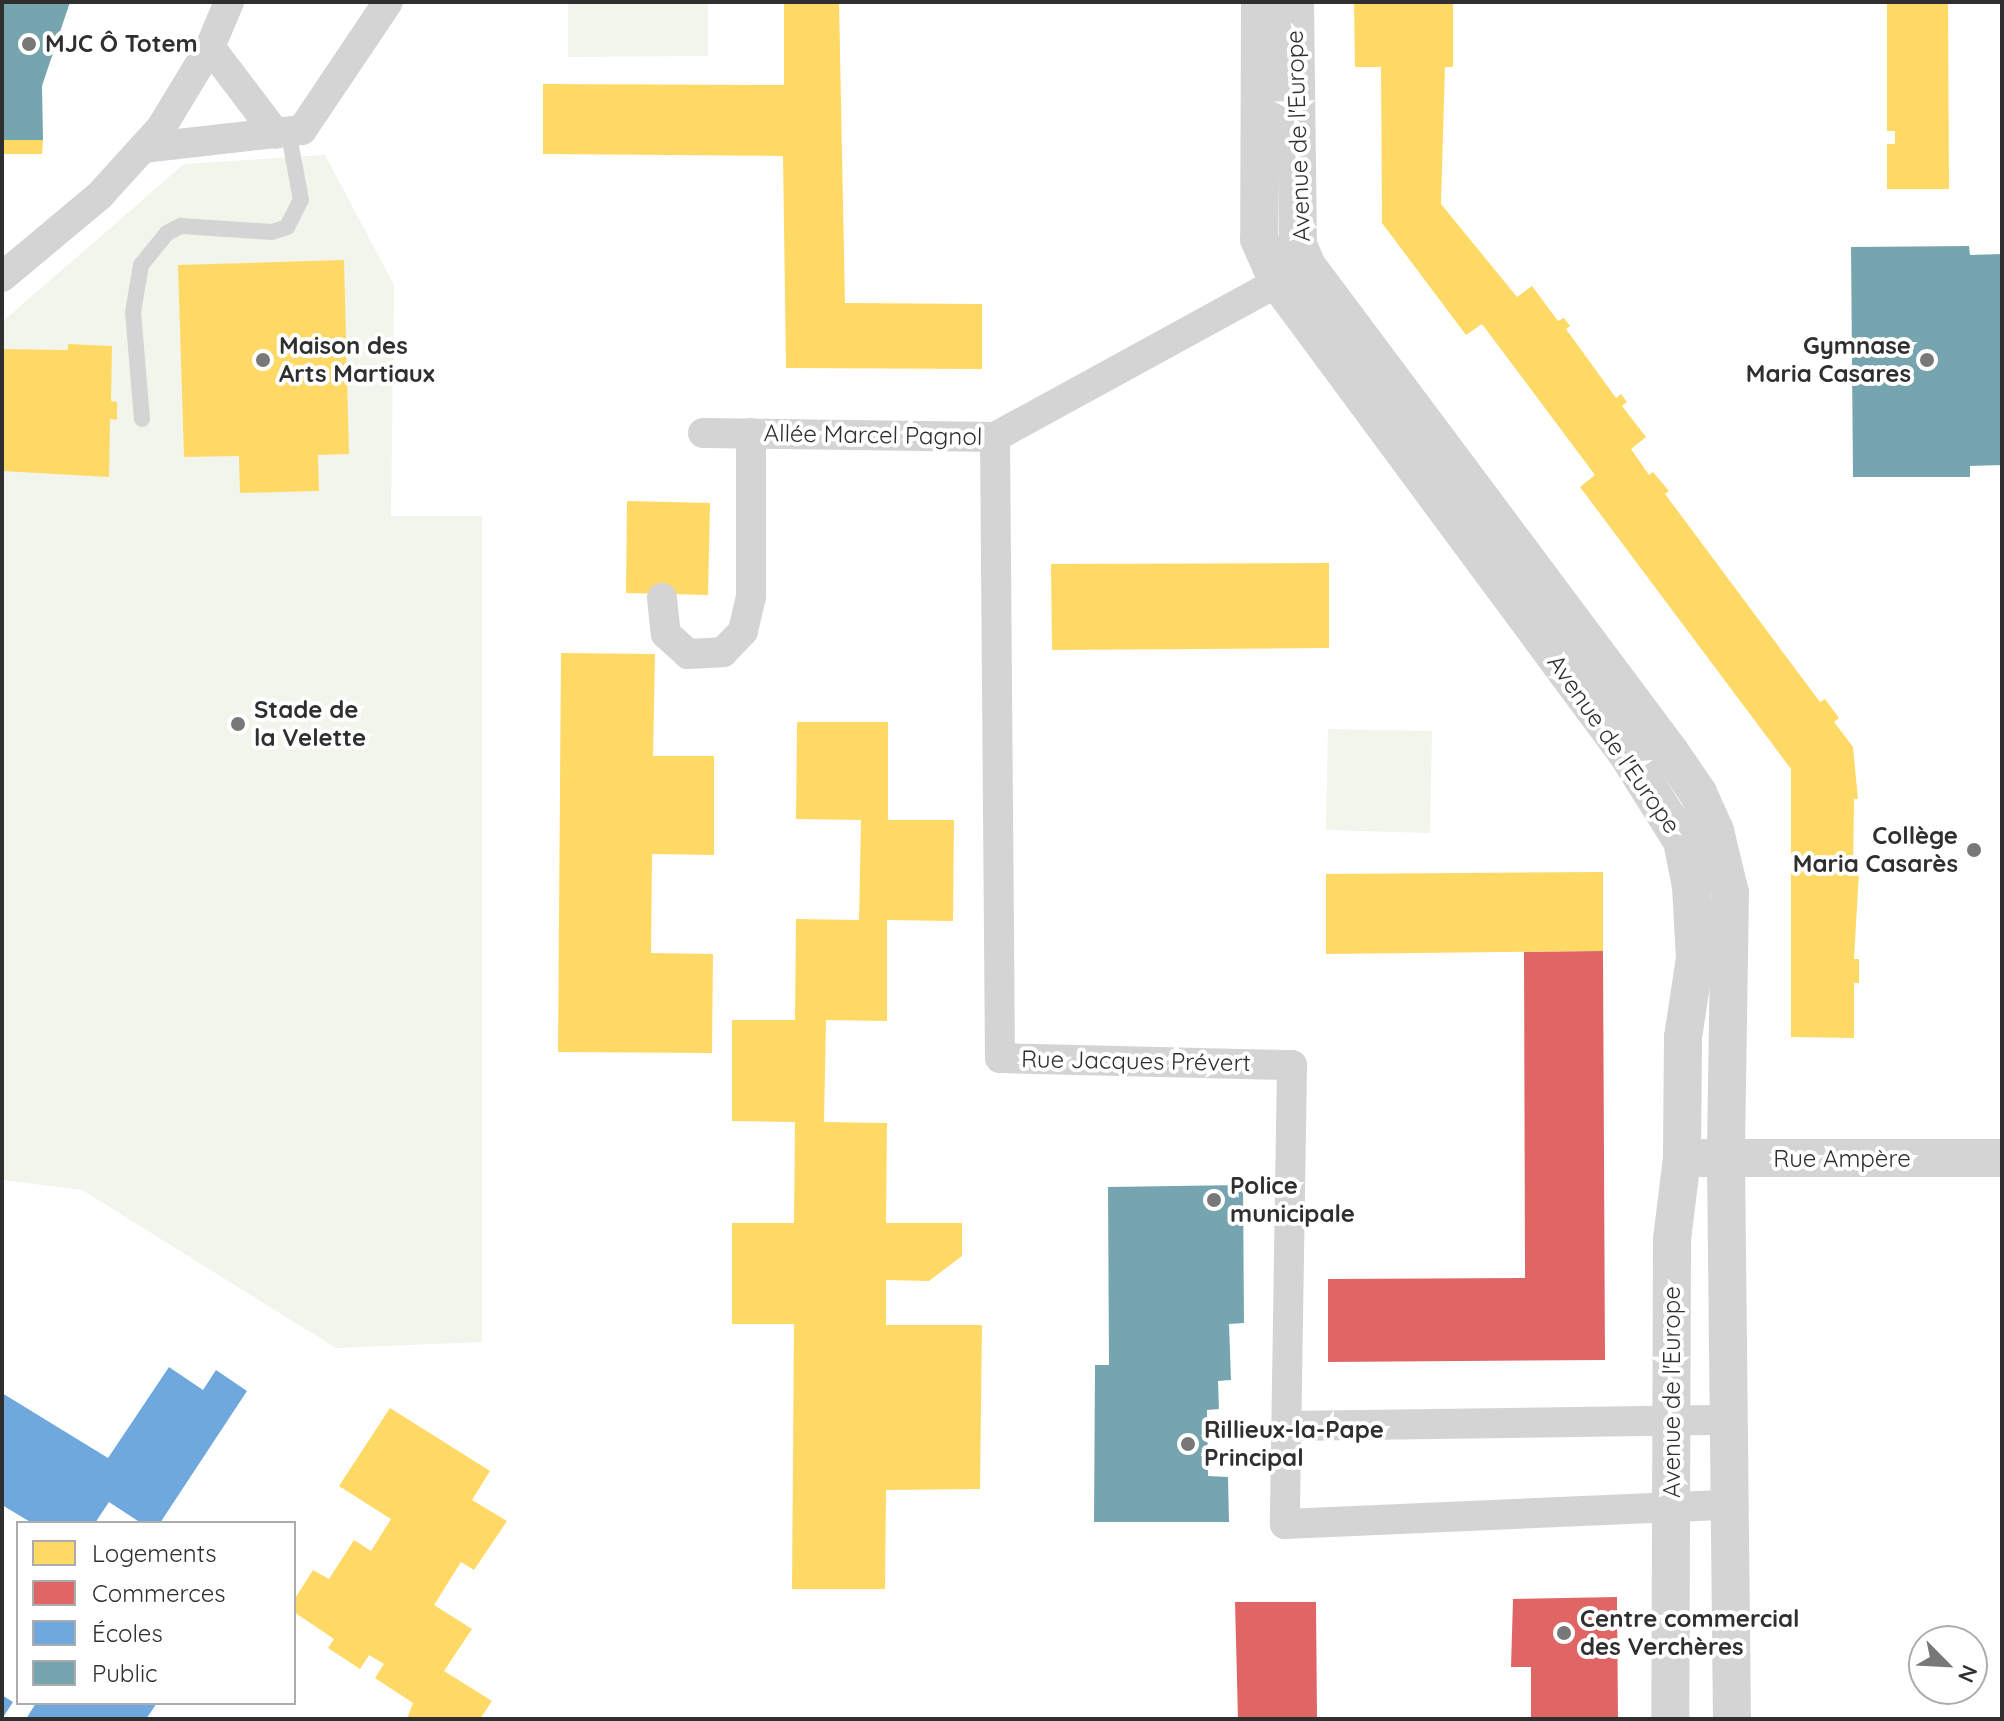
<!DOCTYPE html>
<html>
<head>
<meta charset="utf-8">
<style>
  body { margin:0 }
  #map { position:relative; width:2004px; height:1721px; overflow:hidden; background:#fff; font-family:Quicksand,sans-serif }
  div>[style] { position:absolute }
  [style*='--x'] { left:calc(var(--x)*1px); top:calc(var(--y)*1px); width:calc(var(--w)*1px); rotate:calc(var(--a)*1deg) }
  .green>* { inset:0; background:#f2f5eb }
  .homes>* { inset:0; background:#ffd966 }
  .shops>* { inset:0; background:#e06666 }
  .schools>* { inset:0; background:#6fa8dc }
  .public>* { inset:0; background:#76a5af }
  .service>* { height:16px; margin:-8px; padding:0 8px; transform-origin:8px; border-radius:8px; background:#d4d4d4 }
  .minor>* { height:30px; margin:-15px; padding:0 15px; transform-origin:15px; border-radius:15px; background:#d4d4d4 }
  .tertiary>* { height:38px; margin:-19px; padding:0 19px; transform-origin:19px; border-radius:19px; background:#d4d4d4 }
  .dots>* { width:22px; height:22px; translate:-50% -50%; box-sizing:border-box; border:4px solid #fff; border-radius:50% }
  span { translate:-50% -50%; white-space:nowrap; text-align:center; line-height:1.15; -webkit-text-stroke:8px #fff; paint-order:stroke }
  .poi-label { font-size:24px; color:#2f2f2f; font-weight:700 }
  .left { translate:0 -50%; text-align:left }
  .right { translate:-100% -50%; text-align:right }
  .street-label { font-size:24px; color:#2f2f2f }
  .frame { position:absolute; inset:0; border:4px solid #2f2f2f; pointer-events:none }
  .legend { position:absolute; left:16px; top:1521px; width:280px; height:184px; box-sizing:border-box; background:#fff; border:2px solid #acacac; margin:0; padding:10px 14px; list-style:none; font-size:24px; color:#2f2f2f }
  .legend li { display:flex; align-items:center; gap:16px; height:40px }
  .legend b { width:40px; border:2px solid #acacac }
  .north { position:absolute; left:1908px; top:1625px; width:80px; height:80px; box-sizing:border-box; background:#fff; border:2px solid #acacac; border-radius:50%; rotate:114deg; font-size:22px; font-weight:700; line-height:32px; text-align:center; color:#2f2f2f }
  .north::after { content:''; display:block; margin:auto; width:28px; height:36px; background:#787878; clip-path:polygon(50% 0,100% 100%,50% 72%,0 100%) }
</style>
</head>
<body>
<div id="map">
  <div class="green">
    <i style="clip-path:polygon(568px 2px,708px 2px,708px 56px,568px 57px)"></i>
    <i style="clip-path:polygon(325px 155px,394px 285px,391px 516px,482px 516px,482px 1342px,336px 1348px,82px 1190px,2px 1180px,2px 322px,184px 164px)"></i>
    <i style="clip-path:polygon(1328px 729px,1432px 731px,1430px 833px,1326px 830px)"></i>
  </div>
  <div class="homes">
    <i style="clip-path:polygon(784px 2px,839px 2px,845px 303px,982px 304px,982px 369px,786px 368px,783px 156px,543px 154px,543px 84px,784px 85px)"></i>
    <i style="clip-path:polygon(1354px 2px,1453px 2px,1453px 67px,1445px 67px,1441px 204px,1517px 297px,1532px 286px,1558px 321px,1564px 318px,1570px 326px,1566px 329px,1616px 398px,1621px 394px,1627px 402px,1622px 406px,1646px 437px,1631px 449px,1649px 475px,1653px 472px,1669px 491px,1665px 494px,1820px 702px,1825px 699px,1839px 718px,1834px 722px,1853px 747px,1858px 799px,1854px 799px,1853px 871px,1859px 871px,1854px 959px,1859px 959px,1859px 983px,1854px 983px,1854px 1038px,1791px 1037px,1791px 769px,1580px 487px,1595px 475px,1482px 324px,1466px 335px,1382px 223px,1381px 67px,1355px 67px)"></i>
    <i style="clip-path:polygon(1887px 2px,1948px 2px,1949px 189px,1887px 189px,1887px 144px,1895px 144px,1895px 131px,1887px 131px)"></i>
    <i style="clip-path:polygon(2px 140px,43px 140px,42px 154px,2px 154px)"></i>
    <i style="clip-path:polygon(344px 260px,349px 454px,318px 455px,319px 491px,240px 493px,239px 456px,184px 457px,178px 265px)"></i>
    <i style="clip-path:polygon(68px 344px,112px 346px,111px 401px,117px 402px,117px 420px,110px 419px,109px 477px,2px 471px,2px 349px,68px 350px)"></i>
    <i style="clip-path:polygon(627px 501px,710px 503px,708px 595px,626px 593px)"></i>
    <i style="clip-path:polygon(1329px 563px,1329px 648px,1052px 650px,1051px 564px)"></i>
    <i style="clip-path:polygon(561px 653px,655px 654px,653px 756px,714px 756px,714px 855px,652px 854px,651px 953px,713px 954px,712px 1053px,558px 1052px)"></i>
    <i style="clip-path:polygon(797px 722px,888px 722px,888px 820px,954px 820px,953px 921px,887px 920px,887px 1021px,826px 1020px,824px 1122px,887px 1123px,886px 1223px,962px 1223px,962px 1256px,929px 1281px,886px 1280px,886px 1325px,982px 1325px,980px 1489px,886px 1490px,885px 1589px,792px 1589px,794px 1324px,732px 1324px,732px 1223px,794px 1223px,795px 1122px,732px 1121px,732px 1020px,795px 1020px,796px 919px,859px 920px,861px 820px,796px 819px)"></i>
    <i style="clip-path:polygon(1603px 872px,1603px 951px,1326px 954px,1326px 874px)"></i>
    <i style="clip-path:polygon(390px 1408px,490px 1471px,472px 1500px,507px 1521px,474px 1570px,461px 1562px,434px 1605px,472px 1629px,444px 1671px,492px 1701px,480px 1719px,407px 1719px,413px 1703px,375px 1678px,384px 1664px,369px 1655px,360px 1669px,328px 1648px,334px 1639px,294px 1612px,294px 1600px,313px 1570px,329px 1579px,354px 1540px,371px 1551px,391px 1519px,339px 1486px)"></i>
  </div>
  <div class="shops">
    <i style="clip-path:polygon(1603px 951px,1605px 1360px,1328px 1362px,1328px 1279px,1525px 1278px,1524px 952px)"></i>
    <i style="clip-path:polygon(1617px 1597px,1618px 1719px,1531px 1719px,1531px 1667px,1511px 1667px,1513px 1599px)"></i>
    <i style="clip-path:polygon(1235px 1602px,1316px 1602px,1317px 1719px,1238px 1719px)"></i>
  </div>
  <div class="schools">
    <i style="clip-path:polygon(169px 1367px,203px 1390px,216px 1370px,247px 1391px,160px 1523px,141px 1523px,109px 1502px,95px 1523px,32px 1523px,2px 1505px,2px 1393px,108px 1458px)"></i>
    <i style="clip-path:polygon(2px 1695px,13px 1702px,2px 1719px)"></i>
    <i style="clip-path:polygon(36px 1703px,157px 1703px,146px 1719px,26px 1719px)"></i>
  </div>
  <div class="public">
    <i style="clip-path:polygon(2px 2px,70px 2px,42px 86px,43px 140px,2px 140px)"></i>
    <i style="clip-path:polygon(1969px 246px,1970px 255px,2002px 254px,2002px 465px,1970px 466px,1970px 477px,1853px 477px,1851px 247px)"></i>
    <i style="clip-path:polygon(1243px 1185px,1244px 1323px,1229px 1324px,1231px 1380px,1218px 1381px,1219px 1409px,1207px 1410px,1208px 1476px,1228px 1477px,1229px 1522px,1094px 1522px,1095px 1365px,1109px 1365px,1108px 1187px)"></i>
  </div>
  <div class="service">
    <i style="--x:142;--y:419;--w:107;--a:-94.8"></i>
    <i style="--x:133;--y:312;--w:48;--a:-80.3"></i>
    <i style="--x:141;--y:265;--w:41;--a:-50.9"></i>
    <i style="--x:167;--y:233;--w:16;--a:-27"></i>
    <i style="--x:181;--y:226;--w:91;--a:3.8"></i>
    <i style="--x:272;--y:232;--w:16;--a:-18"></i>
    <i style="--x:287;--y:227;--w:30;--a:-63"></i>
    <i style="--x:301;--y:200;--w:66;--a:-100.5"></i>
  </div>
  <div class="minor">
    <i style="--x:210;--y:47;--w:109;--a:52.8"></i>
    <i style="--x:143;--y:148;--w:160;--a:-6.5"></i>
    <i style="--x:302;--y:130;--w:154;--a:-56.1"></i>
    <i style="--x:2;--y:277;--w:128;--a:-39.9"></i>
    <i style="--x:100;--y:195;--w:91;--a:-47.7"></i>
    <i style="--x:161;--y:128;--w:95;--a:-58.8"></i>
    <i style="--x:210;--y:47;--w:49;--a:-67.1"></i>
    <i style="--x:703;--y:433;--w:292;--a:0.8"></i>
    <i style="--x:995;--y:437;--w:342;--a:-28.7"></i>
    <i style="--x:995;--y:437;--w:621;--a:89.54"></i>
    <i style="--x:1000;--y:1058;--w:292;--a:1.4"></i>
    <i style="--x:1292;--y:1065;--w:459;--a:90.9"></i>
    <i style="--x:1285;--y:1524;--w:443;--a:-2.5"></i>
    <i style="--x:662;--y:598;--w:36;--a:84"></i>
    <i style="--x:666;--y:634;--w:30;--a:42"></i>
    <i style="--x:688;--y:654;--w:35;--a:-3"></i>
    <i style="--x:723;--y:652;--w:29;--a:-46"></i>
    <i style="--x:743;--y:631;--w:35;--a:-77"></i>
    <i style="--x:751;--y:597;--w:164;--a:-90"></i>
    <i style="--x:1287;--y:1426;--w:441;--a:-0.8"></i>
  </div>
  <div class="tertiary">
    <i style="--x:1260;--y:2;--w:237;--a:90.2"></i>
    <i style="--x:1259;--y:239;--w:47;--a:66.2"></i>
    <i style="--x:1278;--y:282;--w:585;--a:53.48"></i>
    <i style="--x:1626;--y:752;--w:105;--a:57.8"></i>
    <i style="--x:1682;--y:841;--w:46;--a:78.7"></i>
    <i style="--x:1691;--y:886;--w:72;--a:86.8"></i>
    <i style="--x:1695;--y:958;--w:80;--a:98.6"></i>
    <i style="--x:1683;--y:1037;--w:121;--a:90.5"></i>
    <i style="--x:1682;--y:1158;--w:82;--a:97"></i>
    <i style="--x:1672;--y:1239;--w:480;--a:90.2"></i>
    <i style="--x:1295;--y:2;--w:243;--a:89.3"></i>
    <i style="--x:1298;--y:245;--w:23;--a:67"></i>
    <i style="--x:1307;--y:266;--w:607;--a:53.24"></i>
    <i style="--x:1670;--y:752;--w:50;--a:55.7"></i>
    <i style="--x:1698;--y:793;--w:42;--a:65.9"></i>
    <i style="--x:1715;--y:831;--w:64;--a:76.4"></i>
    <i style="--x:1730;--y:893;--w:266;--a:90.9"></i>
    <i style="--x:1726;--y:1159;--w:560;--a:89.39"></i>
    <i style="--x:1701;--y:1158;--w:301;--a:0"></i>
  </div>
  <div class="dots">
    <i style="left:29px;top:44px;background:#787878"></i>
    <i style="left:263px;top:360px;background:#787878"></i>
    <i style="left:1927px;top:360px;background:#787878"></i>
    <i style="left:238px;top:724px;background:#787878"></i>
    <i style="left:1974px;top:850px;background:#787878"></i>
    <i style="left:1214px;top:1200px;background:#787878"></i>
    <i style="left:1188px;top:1444px;background:#787878"></i>
    <i style="left:1564px;top:1633px;background:#787878"></i>
  </div>
  <div class="poi-label">
    <span class="left" style="left:45px;top:44px">MJC Ô Totem</span>
    <span class="left" style="left:279px;top:360px">Maison des<br>Arts Martiaux</span>
    <span class="right" style="left:1911px;top:360px">Gymnase<br>Maria Casares</span>
    <span class="left" style="left:254px;top:724px">Stade de<br>la Velette</span>
    <span class="right" style="left:1958px;top:850px">Collège<br>Maria Casarès</span>
    <span class="left" style="left:1230px;top:1200px">Police<br>municipale</span>
    <span class="left" style="left:1204px;top:1444px">Rillieux-la-Pape<br>Principal</span>
    <span class="left" style="left:1580px;top:1633px">Centre commercial<br>des Verchères</span>
  </div>
  <div class="street-label">
    <span style="left:1298px;top:136px;rotate:-92deg">Avenue de l'Europe</span>
    <span style="left:873px;top:435px;rotate:1deg">Allée Marcel Pagnol</span>
    <span style="left:1614px;top:744px;rotate:55deg">Avenue de l'Europe</span>
    <span style="left:1136px;top:1061px;rotate:1deg">Rue Jacques Prévert</span>
    <span style="left:1842px;top:1159px">Rue Ampère</span>
    <span style="left:1672px;top:1392px;rotate:-90deg">Avenue de l'Europe</span>
  </div>
  <div class="frame"></div>
  <ul class="legend">
  <li><b style="height:22px;background:#ffd966"></b>Logements</li>
  <li><b style="height:22px;background:#e06666"></b>Commerces</li>
  <li><b style="height:22px;background:#6fa8dc"></b>Écoles</li>
  <li><b style="height:22px;background:#76a5af"></b>Public</li>
  </ul>
  <div class="north">N</div>
</div>
</body>
</html>
